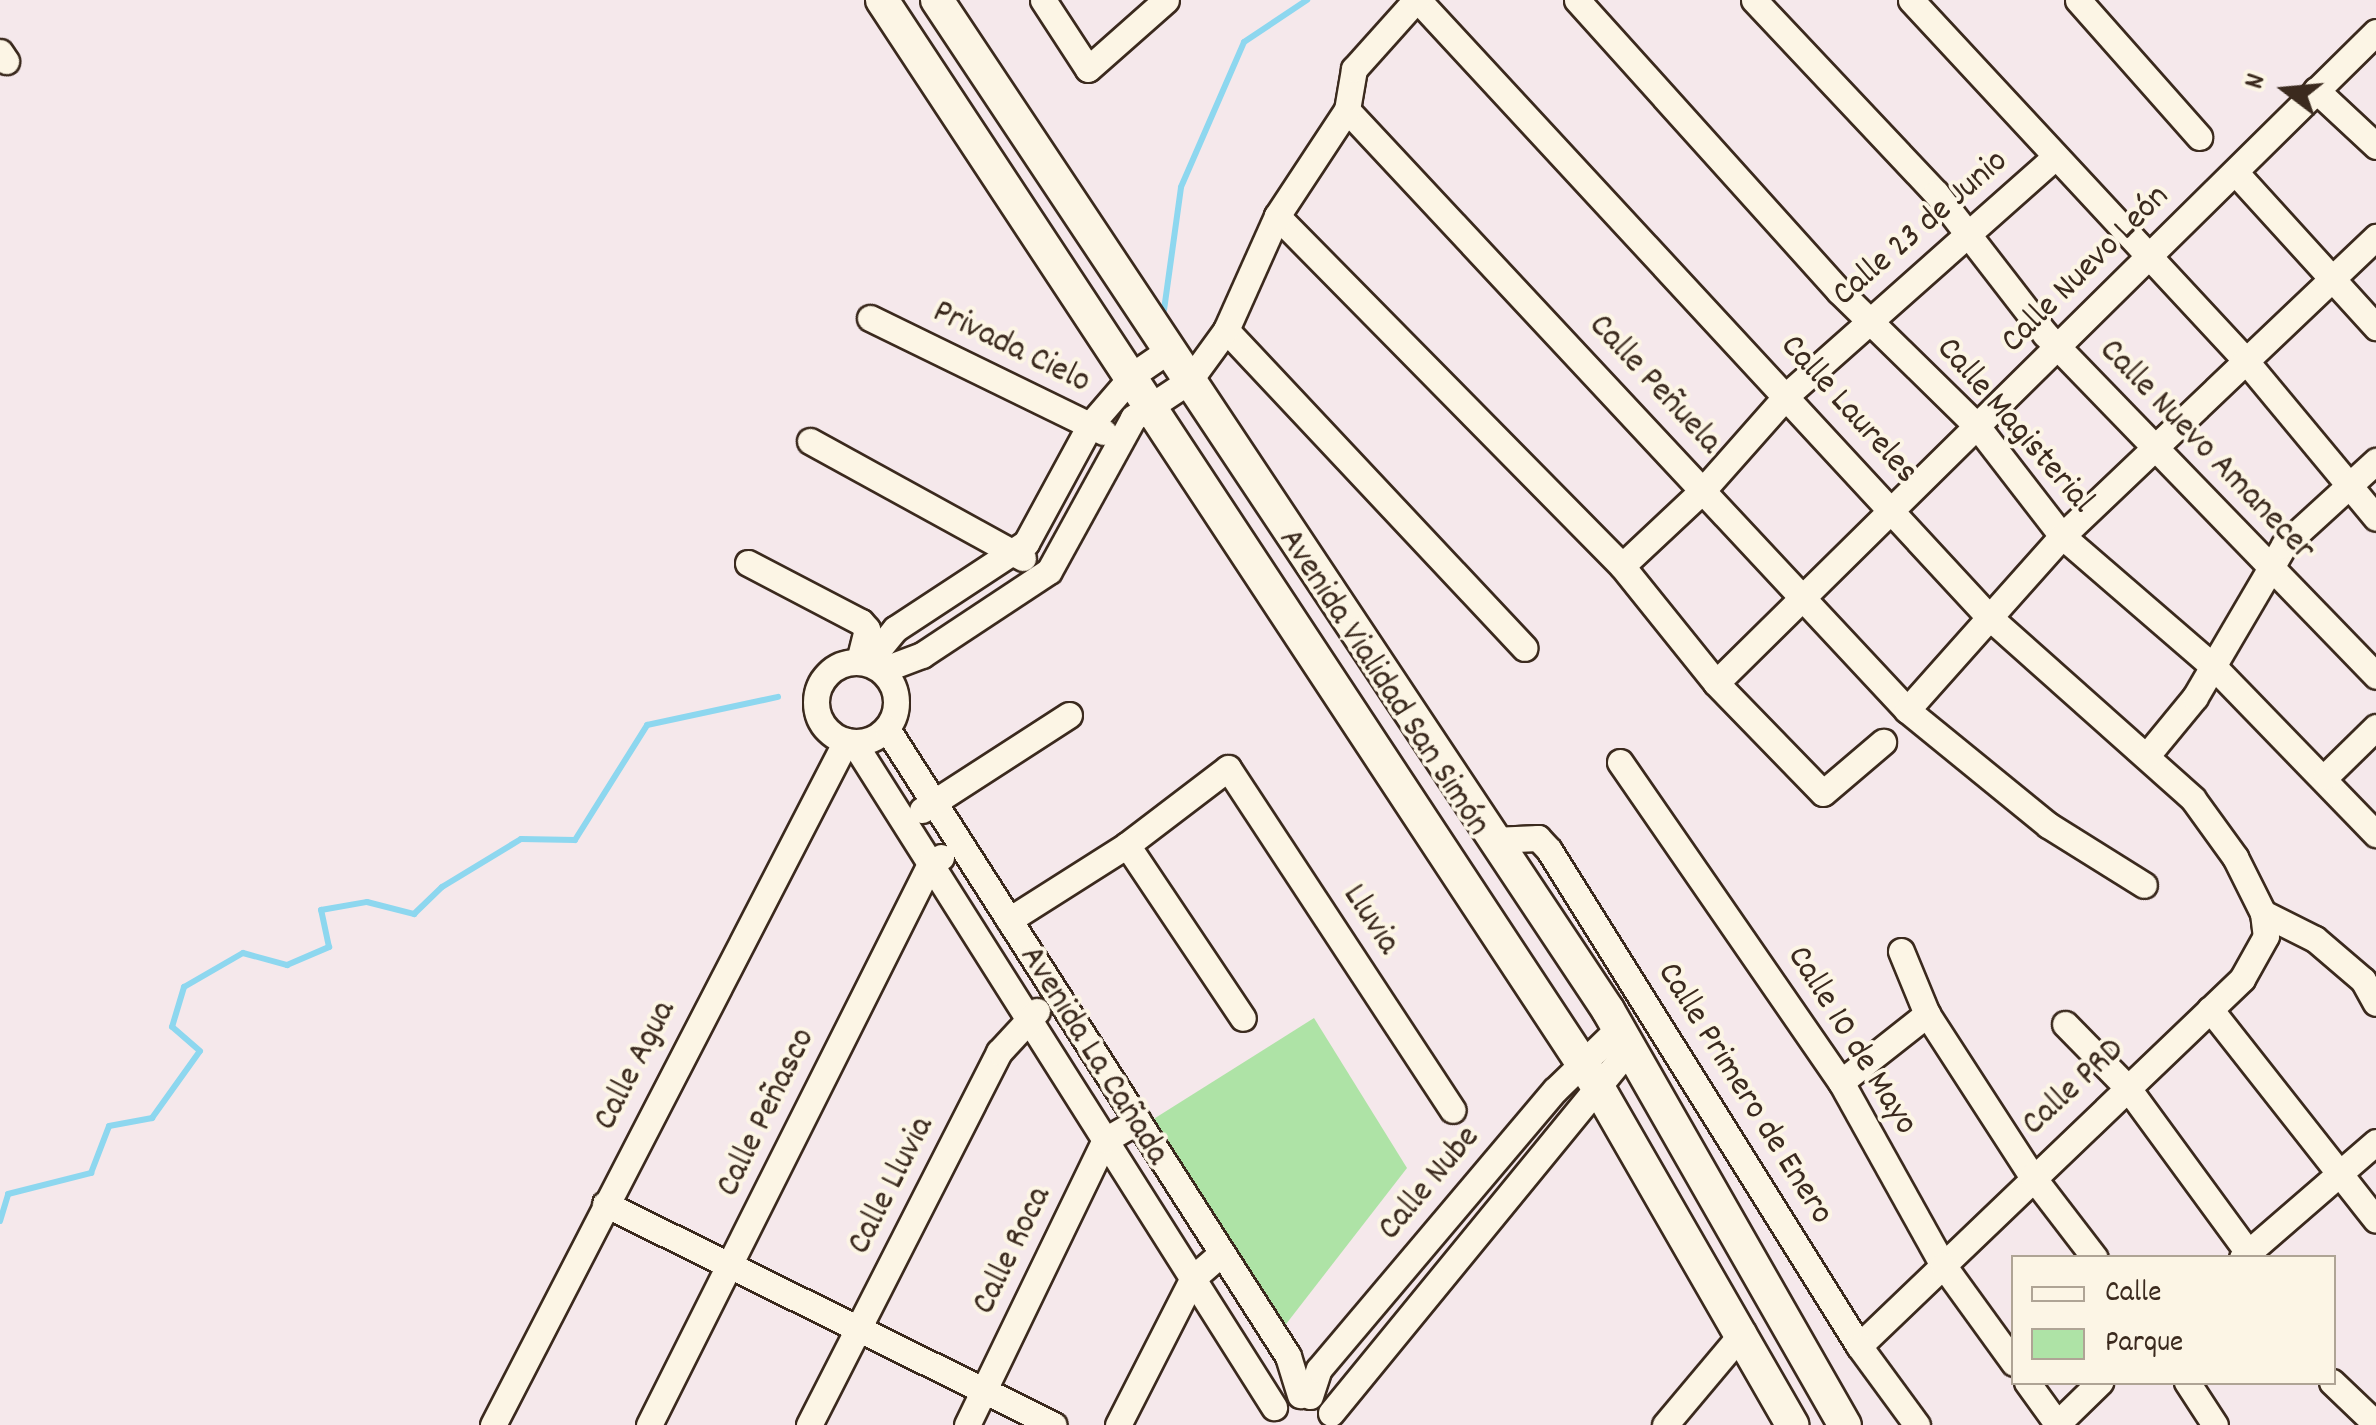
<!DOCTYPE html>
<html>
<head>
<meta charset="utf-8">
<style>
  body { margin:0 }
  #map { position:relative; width:2376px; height:1425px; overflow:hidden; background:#f5e8eb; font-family:Dekko,sans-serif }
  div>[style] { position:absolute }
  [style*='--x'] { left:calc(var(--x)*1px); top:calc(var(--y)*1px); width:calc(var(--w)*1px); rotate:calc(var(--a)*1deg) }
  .green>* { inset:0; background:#aee3a6 }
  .stream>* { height:6px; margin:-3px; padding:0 3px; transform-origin:3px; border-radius:3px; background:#8dd7ef }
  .roads { filter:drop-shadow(2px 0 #3b2a1e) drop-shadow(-2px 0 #3b2a1e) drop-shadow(0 2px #3b2a1e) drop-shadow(0 -2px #3b2a1e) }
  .minor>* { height:25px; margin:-12.5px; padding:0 12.5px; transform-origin:12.5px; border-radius:12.5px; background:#fcf5e5 }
  .minor>.ring { margin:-12.5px; padding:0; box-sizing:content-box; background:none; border:25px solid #fcf5e5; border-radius:50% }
  .major>* { height:32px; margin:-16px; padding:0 16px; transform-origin:16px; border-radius:16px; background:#fcf5e5 }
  span { translate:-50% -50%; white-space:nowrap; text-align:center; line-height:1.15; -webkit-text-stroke:8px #fcf5e5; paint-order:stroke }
  .street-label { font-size:35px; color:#3b2a1e }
  .legend { position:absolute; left:2011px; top:1255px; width:325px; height:130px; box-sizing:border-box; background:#fcf5e5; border:2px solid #afa495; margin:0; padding:12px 18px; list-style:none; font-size:30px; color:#3b2a1e }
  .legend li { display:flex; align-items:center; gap:20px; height:50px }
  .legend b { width:50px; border:2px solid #afa495 }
  .north { position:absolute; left:2236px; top:40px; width:100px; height:100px; -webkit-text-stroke:8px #fcf5e5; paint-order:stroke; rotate:286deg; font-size:28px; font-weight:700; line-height:40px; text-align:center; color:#3b2a1e }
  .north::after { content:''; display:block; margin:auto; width:35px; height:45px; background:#3b2a1e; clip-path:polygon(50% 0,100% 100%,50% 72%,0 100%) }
</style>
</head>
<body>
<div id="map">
  <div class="green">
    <i style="clip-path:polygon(1314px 1018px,1407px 1168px,1283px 1328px,1152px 1120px)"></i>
  </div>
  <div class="stream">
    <i style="--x:1164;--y:310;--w:124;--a:-82.1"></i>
    <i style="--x:1181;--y:187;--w:158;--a:-66.5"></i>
    <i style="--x:1244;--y:42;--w:76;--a:-33.7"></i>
    <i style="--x:0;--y:1221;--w:28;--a:-73"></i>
    <i style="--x:8;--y:1194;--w:86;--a:-14.2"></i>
    <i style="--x:91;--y:1173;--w:50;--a:-69"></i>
    <i style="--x:109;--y:1126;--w:44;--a:-10.5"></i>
    <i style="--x:152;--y:1118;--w:82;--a:-54.4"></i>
    <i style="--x:200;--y:1051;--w:37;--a:-139"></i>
    <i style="--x:172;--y:1027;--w:42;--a:-73.3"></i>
    <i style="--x:184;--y:987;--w:68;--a:-30"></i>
    <i style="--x:243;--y:953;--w:46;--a:15.3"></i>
    <i style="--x:287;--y:965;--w:46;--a:-23.2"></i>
    <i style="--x:329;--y:947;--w:38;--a:-102"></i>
    <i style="--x:321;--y:910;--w:47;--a:-9.9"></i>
    <i style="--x:367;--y:902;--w:49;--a:14.3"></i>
    <i style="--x:414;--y:914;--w:39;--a:-44"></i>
    <i style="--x:442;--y:887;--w:92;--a:-31.3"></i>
    <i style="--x:521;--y:839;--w:54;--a:1.1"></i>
    <i style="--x:575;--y:840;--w:136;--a:-57.9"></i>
    <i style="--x:647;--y:725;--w:134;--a:-12.1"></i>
  </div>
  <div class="roads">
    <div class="minor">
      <i style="--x:1043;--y:0;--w:82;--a:56.9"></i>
      <i style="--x:1088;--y:69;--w:104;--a:-41.5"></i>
      <i style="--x:1418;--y:0;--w:841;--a:47.22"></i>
      <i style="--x:1989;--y:617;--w:273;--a:41.7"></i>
      <i style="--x:2193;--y:799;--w:72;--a:54.1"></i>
      <i style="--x:2235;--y:857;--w:63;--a:63.4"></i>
      <i style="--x:2263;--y:913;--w:23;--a:83"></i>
      <i style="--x:2266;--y:936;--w:49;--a:119.2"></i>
      <i style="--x:2242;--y:979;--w:530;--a:136.22"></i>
      <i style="--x:1577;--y:0;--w:392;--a:48"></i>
      <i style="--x:1839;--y:291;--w:193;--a:44.4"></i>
      <i style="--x:1977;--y:426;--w:139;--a:52.3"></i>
      <i style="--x:2062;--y:536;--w:201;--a:40.8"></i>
      <i style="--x:2214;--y:667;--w:233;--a:45.9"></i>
      <i style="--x:1754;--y:0;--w:265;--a:46.7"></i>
      <i style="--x:1936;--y:193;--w:178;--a:52.3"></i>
      <i style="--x:2045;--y:334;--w:476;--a:45.9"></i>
      <i style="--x:1911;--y:0;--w:491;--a:47.1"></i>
      <i style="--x:2245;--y:360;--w:205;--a:50.3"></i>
      <i style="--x:2078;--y:0;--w:183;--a:48.5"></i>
      <i style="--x:0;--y:52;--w:11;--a:56"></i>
      <i style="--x:2316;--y:90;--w:82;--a:43"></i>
      <i style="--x:1347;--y:110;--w:821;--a:46.97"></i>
      <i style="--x:1907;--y:710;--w:182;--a:39.2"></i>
      <i style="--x:2048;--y:825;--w:113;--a:32"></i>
      <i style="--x:2235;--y:172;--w:210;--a:47.7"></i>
      <i style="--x:1277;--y:216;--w:491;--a:45.4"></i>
      <i style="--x:1622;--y:566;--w:150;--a:51.2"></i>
      <i style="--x:1716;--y:683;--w:153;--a:45.8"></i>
      <i style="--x:1823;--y:793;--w:79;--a:-40.4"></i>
      <i style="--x:870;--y:318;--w:260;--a:26"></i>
      <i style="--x:1226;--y:330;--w:436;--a:46.8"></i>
      <i style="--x:810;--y:441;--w:243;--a:28.8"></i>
      <i style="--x:748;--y:563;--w:127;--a:27.6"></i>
      <i style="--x:861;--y:622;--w:9;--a:49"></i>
      <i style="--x:867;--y:629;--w:34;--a:104"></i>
      <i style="--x:1622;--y:566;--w:112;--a:-43.2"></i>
      <i style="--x:1704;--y:489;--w:127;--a:-48.5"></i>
      <i style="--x:1788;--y:394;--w:357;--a:-41.6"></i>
      <i class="ring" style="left:816px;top:662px;width:55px;height:55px"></i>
      <i style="--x:868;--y:662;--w:43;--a:-50.7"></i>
      <i style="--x:895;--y:629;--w:157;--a:-33.3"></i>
      <i style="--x:1026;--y:543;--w:134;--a:-61.5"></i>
      <i style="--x:1090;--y:425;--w:67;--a:-49.2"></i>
      <i style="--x:1134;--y:374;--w:42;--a:-34.4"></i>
      <i style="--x:882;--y:670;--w:43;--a:-20.6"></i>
      <i style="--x:922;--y:655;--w:152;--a:-33.5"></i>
      <i style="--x:1049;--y:571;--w:175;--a:-61.2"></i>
      <i style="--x:1133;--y:418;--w:67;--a:-33.5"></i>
      <i style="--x:1189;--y:381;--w:63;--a:-54"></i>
      <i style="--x:1226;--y:330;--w:125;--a:-65.9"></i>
      <i style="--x:1277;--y:216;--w:127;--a:-56.6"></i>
      <i style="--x:1347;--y:110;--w:42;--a:-80.3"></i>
      <i style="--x:1354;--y:69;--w:93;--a:-48.1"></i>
      <i style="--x:1716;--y:683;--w:927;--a:-44.61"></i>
      <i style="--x:1907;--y:710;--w:233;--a:-48.3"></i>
      <i style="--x:2062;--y:536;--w:434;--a:-43.6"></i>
      <i style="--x:887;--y:729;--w:744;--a:57.4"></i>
      <i style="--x:1288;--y:1356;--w:41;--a:72.9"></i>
      <i style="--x:854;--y:743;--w:786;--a:57.69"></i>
      <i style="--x:2149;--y:753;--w:72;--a:-50.6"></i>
      <i style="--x:2195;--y:697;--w:176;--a:-59.6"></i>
      <i style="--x:2284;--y:545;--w:125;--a:-42.4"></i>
      <i style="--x:1620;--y:762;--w:389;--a:55.4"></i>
      <i style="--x:1841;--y:1082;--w:210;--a:60.9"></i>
      <i style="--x:1943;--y:1265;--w:121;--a:54.1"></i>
      <i style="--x:2326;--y:776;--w:70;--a:-44.4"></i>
      <i style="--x:922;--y:810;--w:175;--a:-32.9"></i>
      <i style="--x:1493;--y:840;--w:45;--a:-2.5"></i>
      <i style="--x:1538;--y:838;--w:16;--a:47"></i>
      <i style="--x:1549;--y:850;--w:585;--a:57.99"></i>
      <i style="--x:1859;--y:1346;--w:98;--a:53.7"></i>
      <i style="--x:1127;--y:845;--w:208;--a:56.2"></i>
      <i style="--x:2263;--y:913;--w:58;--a:26.6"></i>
      <i style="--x:2315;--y:939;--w:63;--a:40.5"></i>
      <i style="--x:2363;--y:980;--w:26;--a:61"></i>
      <i style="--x:1009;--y:920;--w:140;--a:-32.4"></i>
      <i style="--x:1127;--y:845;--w:127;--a:-37.3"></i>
      <i style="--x:1228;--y:768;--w:409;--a:56.7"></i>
      <i style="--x:1901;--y:951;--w:68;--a:67.6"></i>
      <i style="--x:1927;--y:1014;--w:193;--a:57.1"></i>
      <i style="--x:2032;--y:1176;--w:103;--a:52.5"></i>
      <i style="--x:2210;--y:1009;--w:268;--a:51.8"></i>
      <i style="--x:2065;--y:1024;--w:88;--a:45.5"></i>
      <i style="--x:2127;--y:1087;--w:212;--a:53.8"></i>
      <i style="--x:1841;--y:1082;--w:110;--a:-38.3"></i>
      <i style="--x:605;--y:1204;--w:500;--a:26.21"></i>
      <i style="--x:2242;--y:1258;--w:177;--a:-40.9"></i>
      <i style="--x:2027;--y:1382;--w:53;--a:54.2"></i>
      <i style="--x:2187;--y:1382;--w:51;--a:56.9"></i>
      <i style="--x:2332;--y:1382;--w:61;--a:43.7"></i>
      <i style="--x:1310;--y:1396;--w:28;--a:-72"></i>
      <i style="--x:1319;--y:1369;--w:365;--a:-49.8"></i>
      <i style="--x:1555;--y:1090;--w:88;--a:-44.1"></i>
      <i style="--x:1331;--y:1413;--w:472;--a:-50.7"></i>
      <i style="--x:493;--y:1425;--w:770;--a:-62.7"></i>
      <i style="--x:649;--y:1425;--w:627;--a:-63.39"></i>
      <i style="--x:930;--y:864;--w:13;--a:-32"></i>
      <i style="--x:809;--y:1425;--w:419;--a:-63"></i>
      <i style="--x:999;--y:1052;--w:56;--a:-47.2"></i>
      <i style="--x:967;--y:1425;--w:317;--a:-64.2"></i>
      <i style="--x:1105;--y:1140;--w:38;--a:-30"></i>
      <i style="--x:1118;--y:1425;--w:165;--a:-63"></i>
      <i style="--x:1193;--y:1278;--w:38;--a:-41"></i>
      <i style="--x:1665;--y:1425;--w:121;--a:-50"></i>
      <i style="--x:2056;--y:1425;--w:62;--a:-44.3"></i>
    </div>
    <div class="major">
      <i style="--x:882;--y:0;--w:1302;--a:56.63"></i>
      <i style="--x:1598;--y:1087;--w:390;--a:60.1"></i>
      <i style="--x:937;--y:0;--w:1213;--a:56.4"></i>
      <i style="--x:1608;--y:1010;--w:478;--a:60.3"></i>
    </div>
  </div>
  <div class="street-label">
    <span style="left:1921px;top:229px;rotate:-41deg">Calle 23 de Junio</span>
    <span style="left:2086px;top:270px;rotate:-45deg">Calle Nuevo León</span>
    <span style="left:1011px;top:348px;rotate:26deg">Privada Cielo</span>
    <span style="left:1654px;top:385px;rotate:47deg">Calle Peñuela</span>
    <span style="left:1848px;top:410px;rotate:48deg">Calle Laureles</span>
    <span style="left:2014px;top:426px;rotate:49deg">Calle Magisterial</span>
    <span style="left:2206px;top:451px;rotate:46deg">Calle Nuevo Amanecer</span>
    <span style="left:1383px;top:683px;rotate:57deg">Avenida Vialidad San Simón</span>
    <span style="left:1370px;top:920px;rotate:57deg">Lluvia</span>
    <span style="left:1851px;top:1041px;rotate:58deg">Calle 10 de Mayo</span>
    <span style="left:1093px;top:1056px;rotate:58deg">Avenida La Cañada</span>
    <span style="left:636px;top:1066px;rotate:-63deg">Calle Agua</span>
    <span style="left:2074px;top:1088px;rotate:-43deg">Calle PRD</span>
    <span style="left:1744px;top:1094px;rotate:58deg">Calle Primero de Enero</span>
    <span style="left:767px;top:1113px;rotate:-64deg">Calle Peñasco</span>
    <span style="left:1430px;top:1184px;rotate:-50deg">Calle Nube</span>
    <span style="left:892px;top:1186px;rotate:-63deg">Calle Lluvia</span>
    <span style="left:1013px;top:1251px;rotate:-64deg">Calle Roca</span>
  </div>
  <ul class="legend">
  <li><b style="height:12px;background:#fcf5e5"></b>Calle</li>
  <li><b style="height:28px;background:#aee3a6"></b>Parque</li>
  </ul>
  <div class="north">N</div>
</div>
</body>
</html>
